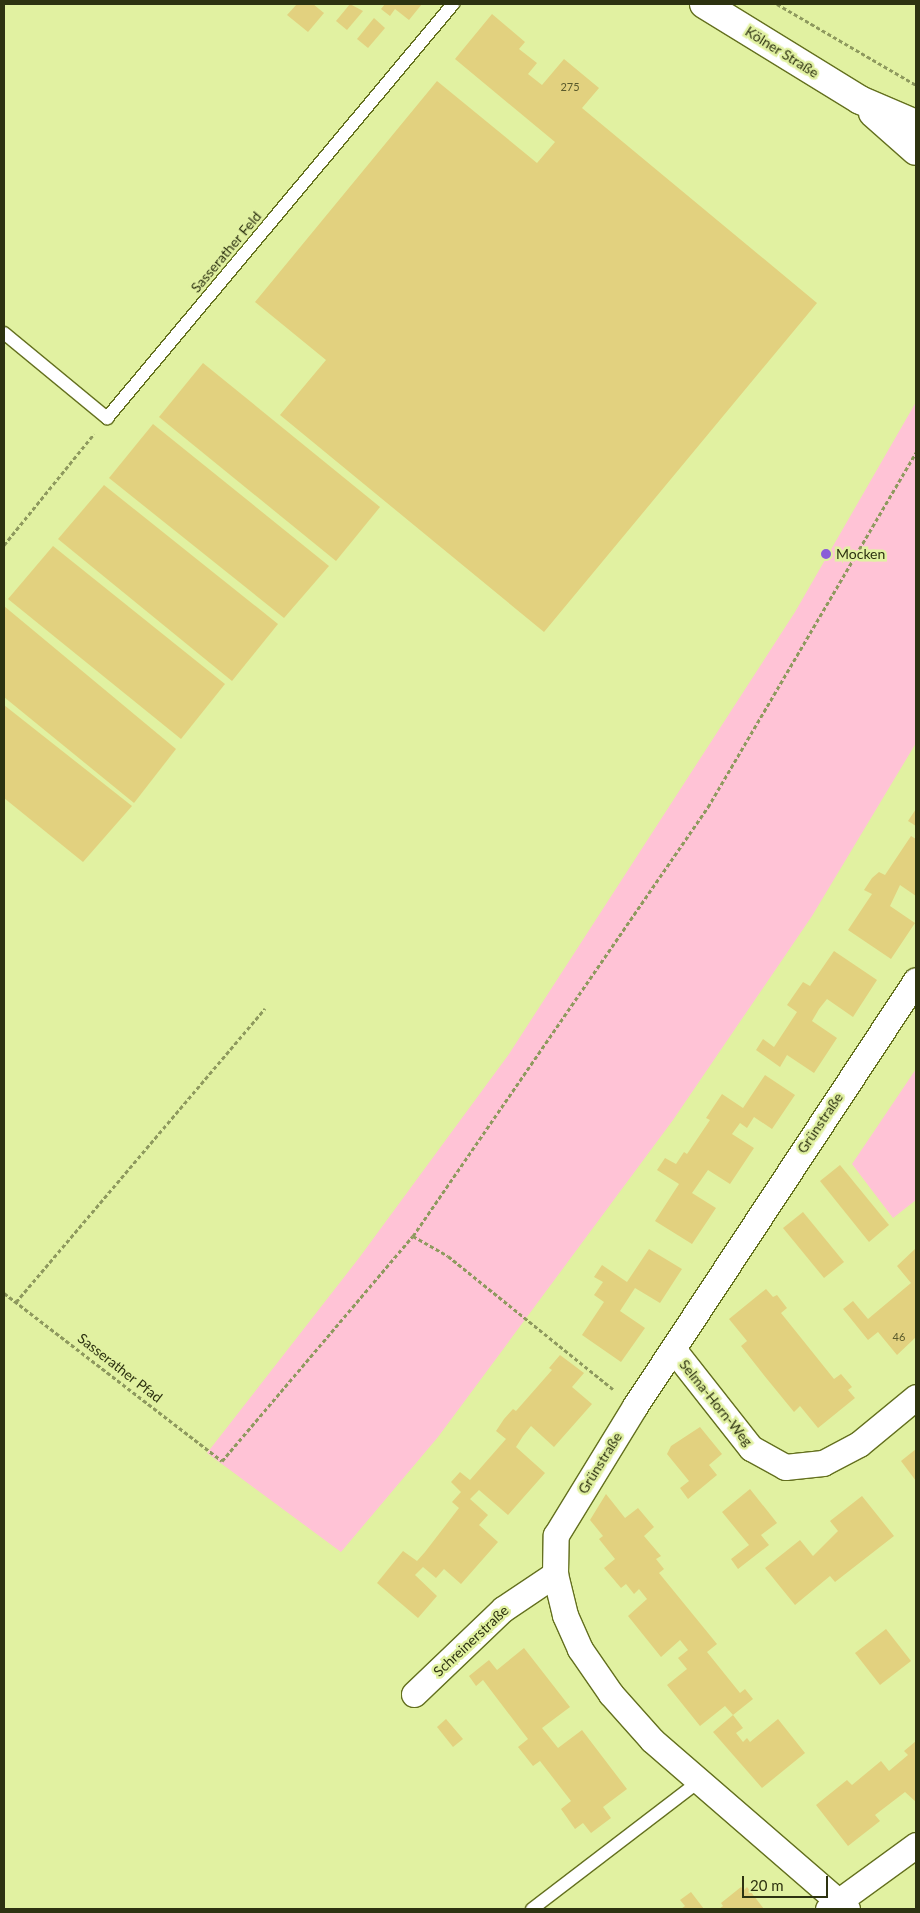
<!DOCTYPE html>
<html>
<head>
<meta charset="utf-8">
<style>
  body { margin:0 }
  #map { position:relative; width:920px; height:1913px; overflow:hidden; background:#e1f1a1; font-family:Lato,sans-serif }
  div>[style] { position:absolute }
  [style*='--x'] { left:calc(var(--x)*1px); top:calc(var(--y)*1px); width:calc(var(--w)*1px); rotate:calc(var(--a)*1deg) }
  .green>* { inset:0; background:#ffc3d6 }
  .building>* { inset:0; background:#e2d17f }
  .path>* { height:3px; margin-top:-1.5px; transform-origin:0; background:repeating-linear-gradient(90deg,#8e995e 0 4px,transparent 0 6.5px) }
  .roads { filter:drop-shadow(1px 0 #64701f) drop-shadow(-1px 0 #64701f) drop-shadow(0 1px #64701f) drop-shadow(0 -1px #64701f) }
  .service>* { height:12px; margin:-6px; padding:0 6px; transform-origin:6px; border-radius:6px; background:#fff }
  .minor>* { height:25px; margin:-12.5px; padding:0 12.5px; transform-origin:12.5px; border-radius:12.5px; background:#fff }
  .primary>* { height:28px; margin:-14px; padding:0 14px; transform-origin:14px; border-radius:14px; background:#fff }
  .dots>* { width:14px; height:14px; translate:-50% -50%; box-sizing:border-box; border:2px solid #e1f1a1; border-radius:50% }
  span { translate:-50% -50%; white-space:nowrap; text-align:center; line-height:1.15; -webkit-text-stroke:5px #e1f1a1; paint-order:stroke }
  .number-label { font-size:11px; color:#5a5a2c }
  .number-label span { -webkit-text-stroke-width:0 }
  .street-label { font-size:14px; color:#2d3211 }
  .poi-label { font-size:14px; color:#2d3211 }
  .left { translate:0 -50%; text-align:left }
  .frame { position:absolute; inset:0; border:5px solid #2d3211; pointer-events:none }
  .scale { position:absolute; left:742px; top:1876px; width:86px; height:22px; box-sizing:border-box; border:2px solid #2d3211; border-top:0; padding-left:6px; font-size:15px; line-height:18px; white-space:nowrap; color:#2d3211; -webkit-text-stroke:4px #e1f1a1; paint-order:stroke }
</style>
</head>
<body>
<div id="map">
  <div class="green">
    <i style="clip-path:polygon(916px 402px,916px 743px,812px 916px,673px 1120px,438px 1437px,341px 1552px,207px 1453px,359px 1258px,509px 1054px,795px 612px)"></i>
    <i style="clip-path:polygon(916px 1069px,916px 1200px,893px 1218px,852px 1164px)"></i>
  </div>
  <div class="building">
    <i style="clip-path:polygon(297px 4px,313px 4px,324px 13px,308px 32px,287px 15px)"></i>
    <i style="clip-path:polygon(350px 4px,363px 11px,347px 30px,336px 21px)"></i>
    <i style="clip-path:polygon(385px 4px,422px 4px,409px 20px,395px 9px,390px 16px,381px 9px)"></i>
    <i style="clip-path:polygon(492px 14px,525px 42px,519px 49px,537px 63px,528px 74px,542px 85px,564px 59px,599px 88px,582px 108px,817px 303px,544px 632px,280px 415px,326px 360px,255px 302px,437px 81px,537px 163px,555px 142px,455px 59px)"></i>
    <i style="clip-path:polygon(374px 18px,385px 28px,368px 48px,357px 39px)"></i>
    <i style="clip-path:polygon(203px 363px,380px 507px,336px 561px,159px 417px)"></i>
    <i style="clip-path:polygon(153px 424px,329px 566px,284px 618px,109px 478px)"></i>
    <i style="clip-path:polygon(104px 485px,278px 624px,232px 681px,58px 539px)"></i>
    <i style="clip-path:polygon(53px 546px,225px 684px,181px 739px,8px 599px)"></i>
    <i style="clip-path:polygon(4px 606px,176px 749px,134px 803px,4px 697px)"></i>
    <i style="clip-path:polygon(4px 705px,132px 806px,83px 862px,4px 798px)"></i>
    <i style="clip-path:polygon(916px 809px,916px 826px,908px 821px)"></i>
    <i style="clip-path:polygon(911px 836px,916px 839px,916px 896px,900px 885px,890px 906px,915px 923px,891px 959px,848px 930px,872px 894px,864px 890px,872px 878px,879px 872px,885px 875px)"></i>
    <i style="clip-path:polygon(834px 951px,877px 980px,853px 1017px,827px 999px,819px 1009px,812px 1021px,837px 1038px,814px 1073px,787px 1055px,780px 1067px,756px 1050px,763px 1039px,774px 1047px,797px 1012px,787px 1005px,803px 982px,810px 986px)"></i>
    <i style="clip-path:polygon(765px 1075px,795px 1095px,772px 1129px,754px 1117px,747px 1128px,740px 1123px,732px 1134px,754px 1148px,730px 1184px,708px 1170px,692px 1193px,716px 1208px,692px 1244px,655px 1221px,679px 1184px,657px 1170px,665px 1158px,676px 1164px,684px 1152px,687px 1154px,710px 1120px,706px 1118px,722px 1094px,743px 1108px)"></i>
    <i style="clip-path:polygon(840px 1165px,889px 1225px,869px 1242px,820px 1181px)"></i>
    <i style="clip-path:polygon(803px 1212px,844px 1262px,824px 1278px,783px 1228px)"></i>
    <i style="clip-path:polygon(916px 1248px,916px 1337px,897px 1355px,878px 1332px,868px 1340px,843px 1309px,853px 1301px,868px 1319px,911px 1283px,897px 1266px)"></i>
    <i style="clip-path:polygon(649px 1249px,682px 1269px,660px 1303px,635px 1288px,620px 1311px,645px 1328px,621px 1362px,582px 1335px,604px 1302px,594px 1295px,603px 1282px,594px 1277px,602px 1265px,627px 1282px)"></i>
    <i style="clip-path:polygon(766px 1289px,773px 1297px,777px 1295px,787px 1308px,781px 1313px,834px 1379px,841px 1374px,852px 1387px,848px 1390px,855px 1398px,818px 1428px,800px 1406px,794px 1412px,767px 1379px,741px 1346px,747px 1341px,729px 1319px)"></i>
    <i style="clip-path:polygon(560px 1355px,584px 1373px,572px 1387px,592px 1404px,554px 1447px,531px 1426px,523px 1436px,516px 1447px,545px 1473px,508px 1515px,479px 1490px,470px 1499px,488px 1515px,479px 1525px,498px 1542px,461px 1584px,444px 1569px,436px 1578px,423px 1567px,415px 1575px,437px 1596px,418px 1618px,377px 1583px,403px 1551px,417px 1561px,425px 1552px,459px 1508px,452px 1502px,461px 1492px,451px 1482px,460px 1472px,470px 1480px,506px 1439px,496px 1431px,504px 1419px,513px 1409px,516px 1411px,552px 1370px,549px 1368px)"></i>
    <i style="clip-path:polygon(700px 1427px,722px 1454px,709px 1465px,717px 1475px,688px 1499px,680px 1488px,689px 1481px,667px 1454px,671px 1446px)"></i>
    <i style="clip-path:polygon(916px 1449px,916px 1481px,901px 1461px)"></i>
    <i style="clip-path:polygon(750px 1489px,777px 1523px,761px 1535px,769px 1545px,738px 1569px,731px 1559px,749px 1545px,722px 1512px)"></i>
    <i style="clip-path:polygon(606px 1494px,625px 1518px,638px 1508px,654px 1527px,644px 1536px,661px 1556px,656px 1559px,664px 1569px,659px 1573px,717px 1644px,707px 1652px,740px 1693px,745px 1689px,753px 1699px,733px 1715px,743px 1728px,736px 1733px,743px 1742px,747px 1738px,750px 1742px,778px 1719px,805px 1753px,762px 1788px,713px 1732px,733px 1715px,725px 1706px,700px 1726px,667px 1685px,687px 1669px,678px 1658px,688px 1650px,680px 1640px,661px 1657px,628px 1616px,647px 1599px,639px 1589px,634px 1594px,626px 1584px,621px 1588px,604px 1568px,615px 1559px,599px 1539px,603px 1536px,590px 1520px)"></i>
    <i style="clip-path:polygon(862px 1496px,894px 1536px,835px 1582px,830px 1576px,795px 1605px,765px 1568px,800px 1540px,813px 1556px,838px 1531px,830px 1521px)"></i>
    <i style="clip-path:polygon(886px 1629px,911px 1661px,880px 1685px,855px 1653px)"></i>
    <i style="clip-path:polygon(524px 1648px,570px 1707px,542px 1728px,558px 1748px,582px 1730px,627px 1789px,603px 1807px,611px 1818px,591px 1833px,583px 1823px,575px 1829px,561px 1809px,571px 1801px,540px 1761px,533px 1766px,518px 1747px,528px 1739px,483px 1680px,476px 1686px,469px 1676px,489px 1660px,497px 1670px)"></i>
    <i style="clip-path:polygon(446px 1719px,463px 1739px,453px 1747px,437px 1727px)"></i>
    <i style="clip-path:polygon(916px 1741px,916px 1802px,905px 1792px,875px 1815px,880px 1821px,848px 1846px,816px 1805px,847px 1780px,852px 1785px,881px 1761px,889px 1771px,908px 1755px,904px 1751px)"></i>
    <i style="clip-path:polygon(741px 1887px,744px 1890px,747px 1887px,764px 1909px,719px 1909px,723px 1906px,721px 1903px)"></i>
    <i style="clip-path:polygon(691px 1892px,704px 1909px,681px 1909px,685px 1906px,680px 1900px)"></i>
  </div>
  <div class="path">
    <i style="--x:777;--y:4;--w:161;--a:30.2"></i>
    <i style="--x:4;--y:545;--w:143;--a:-51"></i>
    <i style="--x:413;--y:1236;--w:521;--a:-55.49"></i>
    <i style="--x:708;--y:807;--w:411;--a:-59.6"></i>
    <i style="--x:4;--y:1293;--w:275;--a:37.6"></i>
    <i style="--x:222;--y:1461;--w:295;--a:-49.7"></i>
    <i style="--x:413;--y:1236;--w:40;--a:29.7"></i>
    <i style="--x:448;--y:1256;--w:212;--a:38.9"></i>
    <i style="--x:16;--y:1302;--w:385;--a:-49.7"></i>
  </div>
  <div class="roads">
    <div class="service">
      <i style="--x:4;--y:333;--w:134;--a:39.5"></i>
      <i style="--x:107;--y:418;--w:540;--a:-50.11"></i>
      <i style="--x:532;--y:1909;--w:213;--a:-37.4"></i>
    </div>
    <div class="minor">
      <i style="--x:673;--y:1349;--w:126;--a:51.8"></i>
      <i style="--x:751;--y:1448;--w:39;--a:29"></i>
      <i style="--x:785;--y:1467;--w:38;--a:-6"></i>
      <i style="--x:823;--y:1463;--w:41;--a:-27.8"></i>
      <i style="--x:859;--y:1444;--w:74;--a:-39.5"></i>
      <i style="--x:414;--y:1694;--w:123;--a:-43.7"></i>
      <i style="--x:503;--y:1609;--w:63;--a:-33.9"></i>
      <i style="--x:828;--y:1909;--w:109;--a:-36"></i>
      <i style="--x:847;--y:1909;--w:258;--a:-139.1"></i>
      <i style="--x:652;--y:1740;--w:62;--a:-131.7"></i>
      <i style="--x:611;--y:1694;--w:55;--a:-124.6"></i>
      <i style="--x:580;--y:1649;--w:37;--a:-114"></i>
      <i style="--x:565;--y:1615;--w:42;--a:-103.7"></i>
      <i style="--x:555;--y:1574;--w:39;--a:-89"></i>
      <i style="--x:556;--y:1535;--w:151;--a:-58.5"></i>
      <i style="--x:635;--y:1406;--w:510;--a:-56.59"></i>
    </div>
    <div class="primary">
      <i style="--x:704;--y:4;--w:183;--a:31.6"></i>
      <i style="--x:860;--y:100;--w:61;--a:23.2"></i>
      <i style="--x:873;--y:113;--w:57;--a:41.5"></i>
    </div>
  </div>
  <div class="dots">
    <i style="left:826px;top:554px;background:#8a5dd7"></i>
  </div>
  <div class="number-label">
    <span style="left:570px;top:87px">275</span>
    <span style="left:899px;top:1337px">46</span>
  </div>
  <div class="street-label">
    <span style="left:782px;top:52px;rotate:32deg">Kölner Straße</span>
    <span style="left:226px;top:252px;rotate:-50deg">Sasserather Feld</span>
    <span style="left:820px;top:1123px;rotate:-56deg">Grünstraße</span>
    <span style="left:120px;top:1368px;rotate:38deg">Sasserather Pfad</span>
    <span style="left:716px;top:1403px;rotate:51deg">Selma-Horn-Weg</span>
    <span style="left:600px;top:1463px;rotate:-58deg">Grünstraße</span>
    <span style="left:471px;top:1641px;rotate:-43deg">Schreinerstraße</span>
  </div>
  <div class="poi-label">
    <span class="left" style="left:836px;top:554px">Mocken</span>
  </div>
  <div class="frame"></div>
  <div class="scale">20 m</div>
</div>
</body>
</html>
